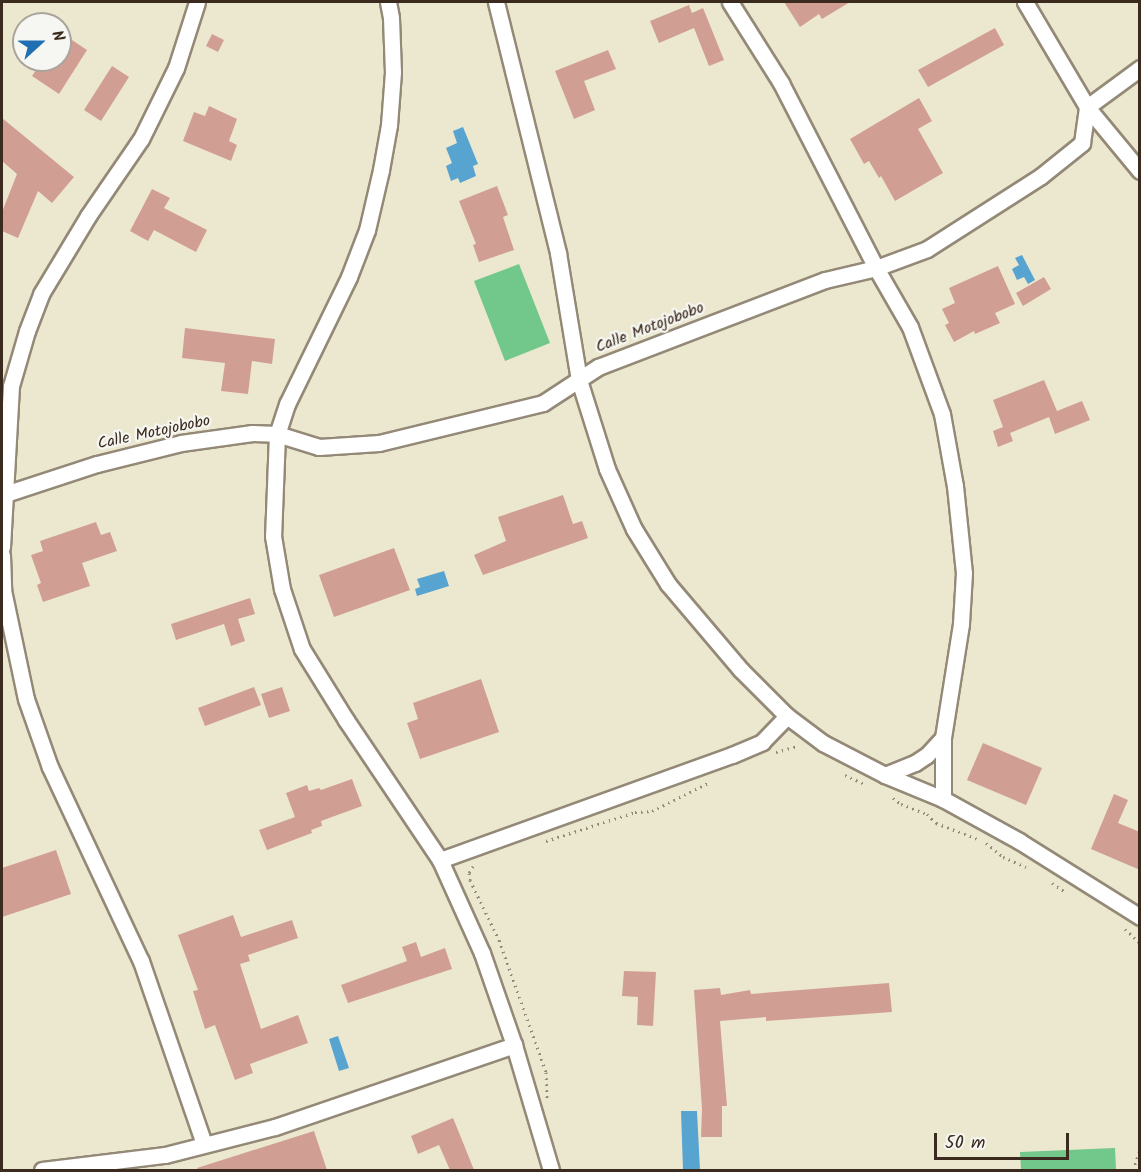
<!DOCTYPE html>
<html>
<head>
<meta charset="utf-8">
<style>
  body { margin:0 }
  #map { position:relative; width:1141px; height:1172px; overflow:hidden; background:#ece8d0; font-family:Kalam,sans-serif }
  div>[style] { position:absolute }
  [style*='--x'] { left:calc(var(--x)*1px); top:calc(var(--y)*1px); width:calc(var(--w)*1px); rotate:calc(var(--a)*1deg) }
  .green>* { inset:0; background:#72c78b }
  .water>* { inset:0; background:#57a4d0 }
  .building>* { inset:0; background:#d19e94 }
  .path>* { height:3px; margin-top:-1.5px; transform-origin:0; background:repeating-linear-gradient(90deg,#948977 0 1.5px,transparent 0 6px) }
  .roads { filter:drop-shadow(2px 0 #948977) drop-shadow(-2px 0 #948977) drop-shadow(0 2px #948977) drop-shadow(0 -2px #948977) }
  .minor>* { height:15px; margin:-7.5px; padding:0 7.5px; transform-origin:7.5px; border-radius:7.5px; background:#fff }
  span { translate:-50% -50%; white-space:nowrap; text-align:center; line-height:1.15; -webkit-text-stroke:4.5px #f6f6f2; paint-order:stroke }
  .street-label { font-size:16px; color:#3b2a1e }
  .frame { position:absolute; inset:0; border:3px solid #3b2a1e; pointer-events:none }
  .north { position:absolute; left:12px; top:12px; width:60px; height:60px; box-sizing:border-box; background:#f6f6f2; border:2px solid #aba49d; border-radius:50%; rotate:69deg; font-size:16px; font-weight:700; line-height:24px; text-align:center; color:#3b2a1e }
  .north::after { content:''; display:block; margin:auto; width:21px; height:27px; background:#1f6fb2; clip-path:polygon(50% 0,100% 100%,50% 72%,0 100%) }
  .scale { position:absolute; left:934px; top:1133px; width:135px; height:27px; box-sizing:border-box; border:3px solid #3b2a1e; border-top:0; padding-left:8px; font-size:18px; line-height:21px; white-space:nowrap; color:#3b2a1e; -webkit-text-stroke:4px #f6f6f2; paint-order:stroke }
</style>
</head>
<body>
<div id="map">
  <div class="green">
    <i style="clip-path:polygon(519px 264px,550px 343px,505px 361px,474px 281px)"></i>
    <i style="clip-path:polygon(1115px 1148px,1116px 1170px,1021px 1170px,1020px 1152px)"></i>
  </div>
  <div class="water">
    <i style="clip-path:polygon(463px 127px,478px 164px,473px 166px,476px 176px,460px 183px,458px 178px,451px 181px,446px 166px,452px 163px,446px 148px,457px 143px,453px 131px)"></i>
    <i style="clip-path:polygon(1022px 255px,1035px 280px,1028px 284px,1024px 277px,1017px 280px,1012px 269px,1019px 265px,1015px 258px)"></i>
    <i style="clip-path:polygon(444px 571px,449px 586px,417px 596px,415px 589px,420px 587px,417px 579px)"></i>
    <i style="clip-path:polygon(338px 1036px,349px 1068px,339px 1071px,329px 1039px)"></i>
    <i style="clip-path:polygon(681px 1111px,697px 1111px,700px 1170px,683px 1170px)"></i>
  </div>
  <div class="building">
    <i style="clip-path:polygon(784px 2px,850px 2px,822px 19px,819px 14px,800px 27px)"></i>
    <i style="clip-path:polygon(689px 5px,692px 13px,703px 8px,724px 60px,709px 66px,694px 28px,659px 43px,650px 21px)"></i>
    <i style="clip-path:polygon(995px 28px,1004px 45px,928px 87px,918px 70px)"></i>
    <i style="clip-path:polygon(60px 32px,87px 50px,59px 94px,32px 76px,43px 60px,60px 60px)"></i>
    <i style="clip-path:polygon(212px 34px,224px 40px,218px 52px,206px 46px)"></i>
    <i style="clip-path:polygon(608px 50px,616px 69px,584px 81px,595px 110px,574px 119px,555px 71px)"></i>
    <i style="clip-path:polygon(112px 66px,129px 77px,101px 121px,84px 110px)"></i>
    <i style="clip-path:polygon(919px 98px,932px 121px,918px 129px,943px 173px,895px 201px,881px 176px,879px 178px,869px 161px,864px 164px,850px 139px)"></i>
    <i style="clip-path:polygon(209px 106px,237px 119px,229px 141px,237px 145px,231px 161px,183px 141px,194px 112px,205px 116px)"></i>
    <i style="clip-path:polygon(2px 118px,74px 177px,52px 203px,38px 191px,18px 238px,2px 231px,2px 212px,17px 174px,2px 161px)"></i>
    <i style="clip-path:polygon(497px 186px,508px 215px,503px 217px,514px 250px,479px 262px,473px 245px,476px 244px,459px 201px)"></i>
    <i style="clip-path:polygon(152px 189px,170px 198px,164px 208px,207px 230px,196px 252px,154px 230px,148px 241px,130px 231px)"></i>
    <i style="clip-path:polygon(998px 266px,1015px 304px,995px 313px,1000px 323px,975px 334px,974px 331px,954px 342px,945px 325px,949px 323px,942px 309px,955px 303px,949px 288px)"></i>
    <i style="clip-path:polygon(1044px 277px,1051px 289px,1023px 306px,1016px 293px)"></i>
    <i style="clip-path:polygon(185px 328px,275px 339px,272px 364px,252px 361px,248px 394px,221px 391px,225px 363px,182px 358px)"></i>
    <i style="clip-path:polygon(1044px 380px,1057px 411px,1082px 401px,1090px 420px,1055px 434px,1049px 417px,1010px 433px,1013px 441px,998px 447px,993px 431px,1003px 427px,993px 400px)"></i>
    <i style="clip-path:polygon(563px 495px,573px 524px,582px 521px,588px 538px,483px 575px,474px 555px,506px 541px,498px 517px)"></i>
    <i style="clip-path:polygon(96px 522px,101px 535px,110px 532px,117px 551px,82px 563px,90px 586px,43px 602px,37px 585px,41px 583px,31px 555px,43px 551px,40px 541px)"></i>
    <i style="clip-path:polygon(394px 548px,410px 590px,334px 617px,319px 575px)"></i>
    <i style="clip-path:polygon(250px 598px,255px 614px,238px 619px,245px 641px,231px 646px,224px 624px,176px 640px,171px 624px)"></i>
    <i style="clip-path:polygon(481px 679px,499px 732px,420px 759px,407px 723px,418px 719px,413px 703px)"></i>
    <i style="clip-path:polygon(254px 687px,261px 705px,205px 726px,198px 708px)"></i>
    <i style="clip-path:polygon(282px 687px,290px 711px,269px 718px,261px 694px)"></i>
    <i style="clip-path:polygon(983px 743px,1042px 768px,1026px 805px,967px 780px)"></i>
    <i style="clip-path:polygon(352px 779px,362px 806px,321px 821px,322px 826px,311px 830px,312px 833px,267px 850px,259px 830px,295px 817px,286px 793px,307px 785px,309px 791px,319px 788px,321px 790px)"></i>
    <i style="clip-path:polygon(1114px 794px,1128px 800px,1118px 823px,1140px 832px,1140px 870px,1091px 849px)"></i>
    <i style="clip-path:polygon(56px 850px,71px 894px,2px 917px,2px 868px)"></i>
    <i style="clip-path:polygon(233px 915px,241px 937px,292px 920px,298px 938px,248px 955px,250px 961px,240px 964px,261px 1029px,298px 1015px,308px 1043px,250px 1064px,253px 1073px,235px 1080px,215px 1025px,205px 1029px,193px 991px,198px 990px,178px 935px)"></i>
    <i style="clip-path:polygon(416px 942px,421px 957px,445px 948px,452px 969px,348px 1003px,341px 985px,407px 961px,402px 947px)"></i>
    <i style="clip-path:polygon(624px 971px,656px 972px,653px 1026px,637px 1025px,638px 997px,622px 996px)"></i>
    <i style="clip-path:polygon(889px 983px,892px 1012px,766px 1021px,766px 1017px,720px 1021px,727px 1106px,722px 1106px,722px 1137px,701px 1137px,702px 1109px,694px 990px,720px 988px,721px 995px,750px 990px,751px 994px)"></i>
    <i style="clip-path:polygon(453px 1118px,460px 1135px,474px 1170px,450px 1170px,439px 1145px,418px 1154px,411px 1136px)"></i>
    <i style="clip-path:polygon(314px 1131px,327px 1170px,198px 1170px,197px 1168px)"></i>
  </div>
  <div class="path">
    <i style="--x:776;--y:752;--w:23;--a:-15"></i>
    <i style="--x:845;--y:775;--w:23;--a:25"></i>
    <i style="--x:893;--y:798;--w:10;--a:37"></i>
    <i style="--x:901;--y:804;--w:28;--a:21"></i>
    <i style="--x:927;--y:814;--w:13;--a:45"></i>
    <i style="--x:936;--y:823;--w:45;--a:20.9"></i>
    <i style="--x:546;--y:841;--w:94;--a:-18"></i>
    <i style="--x:635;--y:812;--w:17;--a:-3"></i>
    <i style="--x:652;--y:811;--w:63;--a:-26.6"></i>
    <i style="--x:986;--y:843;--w:22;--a:39"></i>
    <i style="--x:1003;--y:857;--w:25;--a:23"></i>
    <i style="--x:473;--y:866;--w:8;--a:120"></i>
    <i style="--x:469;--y:873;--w:7;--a:82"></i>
    <i style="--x:470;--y:880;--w:67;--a:64.2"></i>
    <i style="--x:499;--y:940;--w:140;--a:70.4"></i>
    <i style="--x:546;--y:1072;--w:27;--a:88"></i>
    <i style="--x:1052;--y:883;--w:14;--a:34"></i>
    <i style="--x:1125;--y:929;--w:21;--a:43"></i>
    <i style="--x:1133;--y:1170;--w:21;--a:-71"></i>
  </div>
  <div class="roads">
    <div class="minor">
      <i style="--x:388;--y:2;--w:16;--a:79"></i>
      <i style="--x:391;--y:18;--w:54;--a:87.9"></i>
      <i style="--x:393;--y:72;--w:53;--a:94.3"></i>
      <i style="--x:389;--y:125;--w:46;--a:100.1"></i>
      <i style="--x:381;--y:170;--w:62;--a:103.1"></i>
      <i style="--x:367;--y:230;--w:50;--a:111"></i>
      <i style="--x:349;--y:277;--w:141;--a:116"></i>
      <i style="--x:287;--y:404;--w:32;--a:108"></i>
      <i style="--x:277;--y:434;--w:102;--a:92.2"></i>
      <i style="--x:273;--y:536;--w:54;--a:80.4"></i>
      <i style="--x:282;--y:589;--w:63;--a:71.6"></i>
      <i style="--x:302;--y:649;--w:84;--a:58.2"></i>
      <i style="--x:346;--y:720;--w:169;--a:56.1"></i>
      <i style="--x:440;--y:860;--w:102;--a:65.7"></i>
      <i style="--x:482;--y:953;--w:97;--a:70.8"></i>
      <i style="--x:514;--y:1045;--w:130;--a:73.5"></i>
      <i style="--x:496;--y:2;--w:259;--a:76.1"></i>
      <i style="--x:558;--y:253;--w:129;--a:80.6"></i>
      <i style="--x:579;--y:380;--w:93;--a:72.5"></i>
      <i style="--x:607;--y:469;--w:66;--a:65.8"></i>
      <i style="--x:634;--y:529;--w:65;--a:58.3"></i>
      <i style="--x:668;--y:584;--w:113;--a:49.7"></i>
      <i style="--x:741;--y:670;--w:65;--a:45"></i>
      <i style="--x:787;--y:716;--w:45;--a:36.9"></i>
      <i style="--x:823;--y:743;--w:70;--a:27.3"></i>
      <i style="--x:885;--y:775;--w:63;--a:22.5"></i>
      <i style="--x:943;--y:799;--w:87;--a:28.9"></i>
      <i style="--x:1019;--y:841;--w:143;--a:32.1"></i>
      <i style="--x:730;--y:2;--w:96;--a:57.8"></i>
      <i style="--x:781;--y:83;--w:208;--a:62.8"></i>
      <i style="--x:876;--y:268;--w:68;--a:60"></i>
      <i style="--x:910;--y:327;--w:93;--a:69.8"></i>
      <i style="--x:942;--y:414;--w:73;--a:79.8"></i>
      <i style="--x:955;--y:486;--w:87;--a:84.1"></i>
      <i style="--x:964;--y:573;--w:51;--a:93.4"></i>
      <i style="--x:961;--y:624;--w:115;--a:99"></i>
      <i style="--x:943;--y:738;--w:61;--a:90"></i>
      <i style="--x:1025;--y:2;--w:122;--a:59.4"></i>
      <i style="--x:1087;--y:107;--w:83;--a:50.4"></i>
      <i style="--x:2;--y:495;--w:100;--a:-18.1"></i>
      <i style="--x:97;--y:464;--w:87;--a:-14"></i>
      <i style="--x:181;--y:443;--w:72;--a:-8"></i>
      <i style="--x:252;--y:433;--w:25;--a:2"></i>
      <i style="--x:277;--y:434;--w:44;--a:17.2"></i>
      <i style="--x:319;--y:447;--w:60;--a:-3.8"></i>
      <i style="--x:379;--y:443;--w:169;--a:-13.7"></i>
      <i style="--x:543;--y:403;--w:66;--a:-33.2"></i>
      <i style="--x:598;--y:367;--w:243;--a:-21"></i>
      <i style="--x:825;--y:280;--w:52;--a:-13.2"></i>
      <i style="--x:876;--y:268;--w:54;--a:-20.4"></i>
      <i style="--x:927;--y:249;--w:135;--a:-32.6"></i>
      <i style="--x:1041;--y:176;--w:53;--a:-38.8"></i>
      <i style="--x:1082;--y:143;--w:36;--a:-82"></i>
      <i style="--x:1087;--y:107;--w:66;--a:-36.3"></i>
      <i style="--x:2;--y:547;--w:161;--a:-86.8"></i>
      <i style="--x:11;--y:386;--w:57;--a:-73.8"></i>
      <i style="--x:27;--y:331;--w:40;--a:-69"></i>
      <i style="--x:41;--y:294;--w:91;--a:-58.9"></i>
      <i style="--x:88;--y:216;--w:93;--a:-55.5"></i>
      <i style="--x:141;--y:139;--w:79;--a:-63.8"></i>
      <i style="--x:176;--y:68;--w:69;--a:-72.3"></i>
      <i style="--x:2;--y:555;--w:35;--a:88"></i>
      <i style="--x:3;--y:590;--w:111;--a:78.1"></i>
      <i style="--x:26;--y:699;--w:72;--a:70.6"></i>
      <i style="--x:50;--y:767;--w:214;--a:64.9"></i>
      <i style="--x:141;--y:961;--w:194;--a:71"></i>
      <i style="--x:885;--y:775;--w:32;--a:-22"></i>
      <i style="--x:915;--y:763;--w:14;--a:-34"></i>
      <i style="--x:927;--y:755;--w:23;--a:-47"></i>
      <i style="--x:440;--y:860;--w:310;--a:-19.8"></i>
      <i style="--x:732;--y:755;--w:33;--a:-23"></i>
      <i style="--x:762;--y:742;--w:36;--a:-46"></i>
      <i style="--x:42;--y:1170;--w:124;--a:-7"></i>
      <i style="--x:165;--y:1155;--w:114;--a:-14.3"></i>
      <i style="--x:275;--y:1127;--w:253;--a:-18.9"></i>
    </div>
  </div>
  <div class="street-label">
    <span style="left:650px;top:328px;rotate:-21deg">Calle Motojobobo</span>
    <span style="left:154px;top:433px;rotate:-12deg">Calle Motojobobo</span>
  </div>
  <div class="frame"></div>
  <div class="north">N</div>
  <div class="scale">50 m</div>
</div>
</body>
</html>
